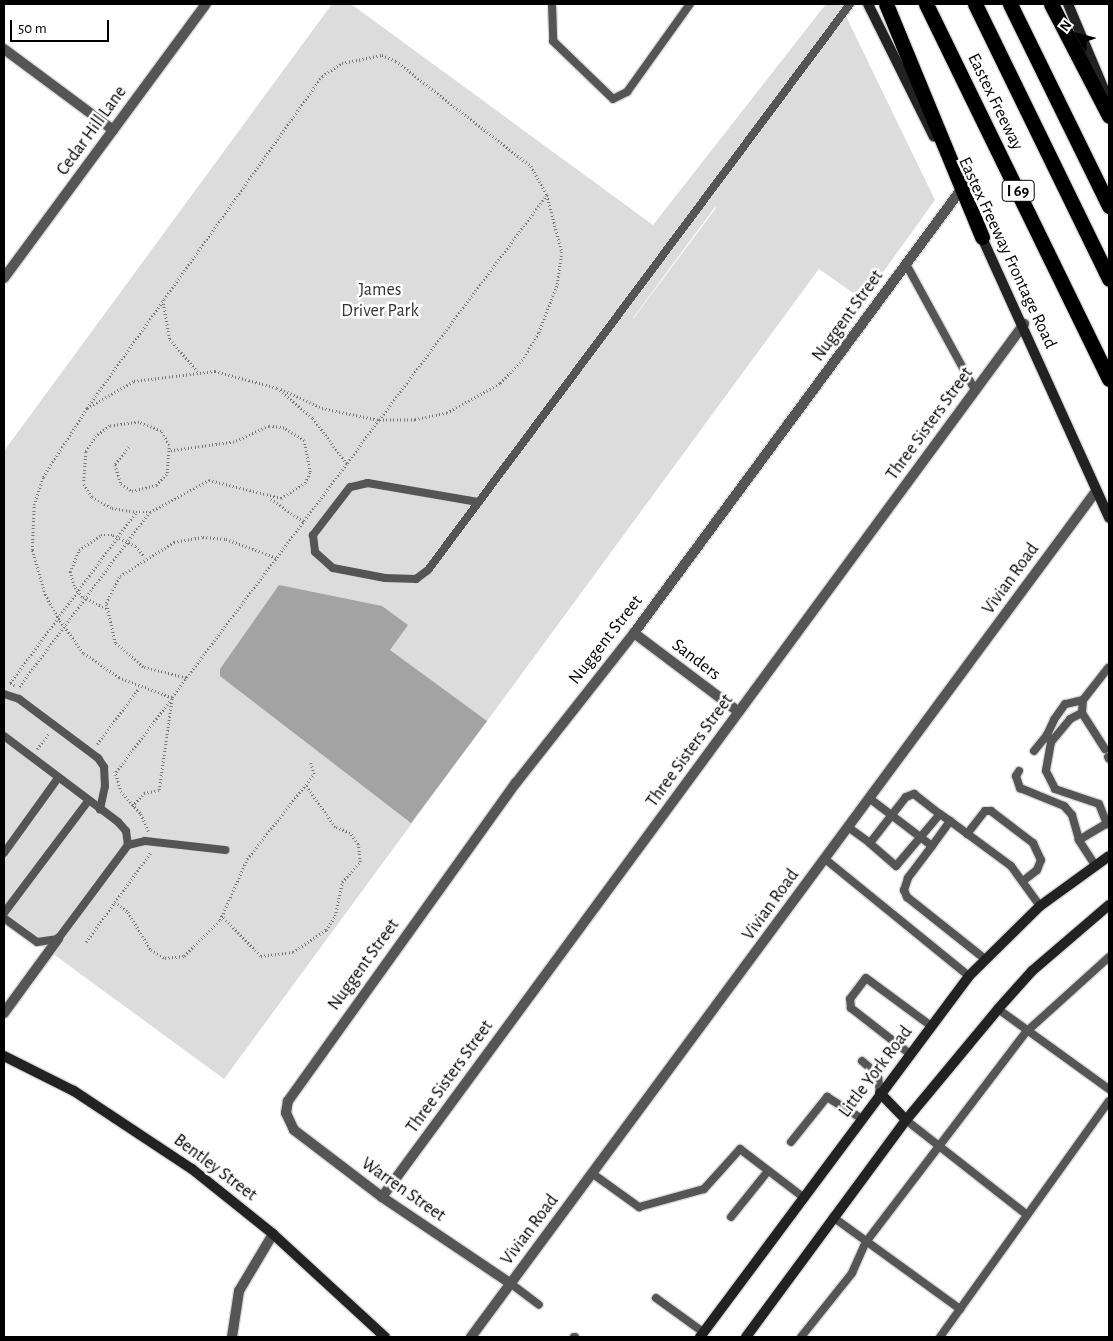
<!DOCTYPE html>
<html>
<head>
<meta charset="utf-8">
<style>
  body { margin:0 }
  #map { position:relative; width:1113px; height:1341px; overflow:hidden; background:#fff; font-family:"Alegreya Sans",sans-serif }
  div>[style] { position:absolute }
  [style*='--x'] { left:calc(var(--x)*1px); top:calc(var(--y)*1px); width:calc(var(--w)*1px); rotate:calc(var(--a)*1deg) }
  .green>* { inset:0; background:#dcdcdc }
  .water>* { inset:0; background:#a3a3a3 }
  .path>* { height:2.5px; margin-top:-1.25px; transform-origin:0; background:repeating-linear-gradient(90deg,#777 0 1px,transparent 0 3.5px) }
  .roads { filter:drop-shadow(1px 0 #dbdbdb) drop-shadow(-1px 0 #dbdbdb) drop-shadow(0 1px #dbdbdb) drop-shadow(0 -1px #dbdbdb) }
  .lane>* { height:8px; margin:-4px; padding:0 4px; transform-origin:4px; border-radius:4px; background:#555 }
  .street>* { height:10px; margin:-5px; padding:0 5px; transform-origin:5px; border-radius:5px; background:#555 }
  .secondary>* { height:10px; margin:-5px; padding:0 5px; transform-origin:5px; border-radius:5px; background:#222 }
  .highway>* { height:15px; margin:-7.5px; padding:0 7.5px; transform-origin:7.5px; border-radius:7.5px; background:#000 }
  span { translate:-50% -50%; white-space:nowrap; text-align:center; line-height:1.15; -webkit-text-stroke:5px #fff; paint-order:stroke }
  .shield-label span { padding:1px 4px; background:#fff; border:1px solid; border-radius:4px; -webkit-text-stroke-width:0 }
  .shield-label { font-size:16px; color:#000; font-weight:700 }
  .street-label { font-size:18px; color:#000 }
  .park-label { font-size:18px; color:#333 }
  .frame { position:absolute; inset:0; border:5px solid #000; pointer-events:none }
  .north { position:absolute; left:1053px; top:10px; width:50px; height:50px; -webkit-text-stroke:4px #fff; paint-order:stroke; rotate:307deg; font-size:14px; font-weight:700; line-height:20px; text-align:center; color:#000 }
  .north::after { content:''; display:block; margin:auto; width:18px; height:22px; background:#000; clip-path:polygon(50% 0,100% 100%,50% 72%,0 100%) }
  .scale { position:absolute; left:10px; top:20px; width:99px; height:22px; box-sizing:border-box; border:2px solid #000; border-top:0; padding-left:6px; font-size:15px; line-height:18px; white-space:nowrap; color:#000; -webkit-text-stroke:4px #fff; paint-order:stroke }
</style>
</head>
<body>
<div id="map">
  <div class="green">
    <i style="clip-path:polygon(evenodd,332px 4px,351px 4px,653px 225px,826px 4px,840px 4px,935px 200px,863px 300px,819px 269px,224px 1079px,4px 918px,4px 451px,332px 4px,715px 207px,716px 208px,633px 319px,633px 318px,715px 207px)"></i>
  </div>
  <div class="water">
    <i style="clip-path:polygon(279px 585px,382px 606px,408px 625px,390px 650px,487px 721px,411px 823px,220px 676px,220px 669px)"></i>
  </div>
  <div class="path">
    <i style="--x:163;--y:300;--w:40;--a:80"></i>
    <i style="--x:170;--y:339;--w:43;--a:49.7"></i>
    <i style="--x:215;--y:371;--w:64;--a:15.3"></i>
    <i style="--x:277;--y:388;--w:47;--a:39.8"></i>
    <i style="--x:313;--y:418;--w:57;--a:53.5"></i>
    <i style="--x:347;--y:464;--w:292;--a:126.8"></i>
    <i style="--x:172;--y:698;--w:57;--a:-159.3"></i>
    <i style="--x:119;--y:678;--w:44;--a:-145.2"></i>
    <i style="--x:83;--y:653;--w:41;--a:-126"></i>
    <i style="--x:59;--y:620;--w:29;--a:-119"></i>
    <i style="--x:45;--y:595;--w:47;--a:-106.1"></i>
    <i style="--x:32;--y:550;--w:45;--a:-87.5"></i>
    <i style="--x:34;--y:505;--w:29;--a:-72"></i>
    <i style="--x:43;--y:477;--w:82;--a:-57.5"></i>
    <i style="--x:87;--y:408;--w:54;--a:-29.9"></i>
    <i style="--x:134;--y:381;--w:82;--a:-7"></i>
    <i style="--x:281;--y:389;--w:45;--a:24.9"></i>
    <i style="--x:322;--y:408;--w:58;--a:11.9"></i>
    <i style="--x:379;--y:420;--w:281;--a:-53.3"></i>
    <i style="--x:87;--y:408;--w:407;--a:-54.7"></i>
    <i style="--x:322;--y:76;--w:24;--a:-33"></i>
    <i style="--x:342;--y:63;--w:41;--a:-11.3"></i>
    <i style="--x:382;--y:55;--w:15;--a:23"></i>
    <i style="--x:396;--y:61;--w:171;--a:37.9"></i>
    <i style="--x:531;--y:166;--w:33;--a:61"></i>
    <i style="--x:547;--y:195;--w:59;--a:75.3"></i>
    <i style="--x:562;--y:252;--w:34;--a:98"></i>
    <i style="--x:557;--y:286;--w:50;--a:111"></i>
    <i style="--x:539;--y:333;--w:31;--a:121"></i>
    <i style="--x:523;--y:360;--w:33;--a:134"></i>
    <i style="--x:500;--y:384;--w:60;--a:151.3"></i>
    <i style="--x:447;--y:413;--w:33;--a:168"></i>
    <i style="--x:415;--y:420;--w:36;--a:180"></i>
    <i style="--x:379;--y:420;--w:54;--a:126"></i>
    <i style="--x:129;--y:447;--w:23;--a:128"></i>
    <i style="--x:115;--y:465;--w:20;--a:72"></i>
    <i style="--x:121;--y:484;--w:13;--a:32"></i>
    <i style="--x:132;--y:491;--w:25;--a:-14"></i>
    <i style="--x:156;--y:485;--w:16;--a:-47"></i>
    <i style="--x:167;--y:473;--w:28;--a:-86"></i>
    <i style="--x:169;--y:445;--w:16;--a:-120"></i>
    <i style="--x:161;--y:431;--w:24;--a:-158"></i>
    <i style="--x:139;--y:422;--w:29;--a:172"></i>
    <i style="--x:110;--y:426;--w:17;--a:144"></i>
    <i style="--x:96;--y:436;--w:19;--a:122"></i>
    <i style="--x:86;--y:452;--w:32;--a:94"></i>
    <i style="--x:84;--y:484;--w:15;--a:58"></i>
    <i style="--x:92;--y:497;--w:23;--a:29"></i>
    <i style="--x:112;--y:508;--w:24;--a:9"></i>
    <i style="--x:271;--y:499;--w:40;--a:34.9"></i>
    <i style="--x:150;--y:512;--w:67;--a:-28.5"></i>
    <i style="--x:209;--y:480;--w:74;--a:14"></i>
    <i style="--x:281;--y:498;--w:28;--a:-32"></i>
    <i style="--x:305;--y:483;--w:12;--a:-66"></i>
    <i style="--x:310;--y:472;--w:32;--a:-101"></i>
    <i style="--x:304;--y:441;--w:24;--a:-147"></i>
    <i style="--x:284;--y:428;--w:15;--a:-172"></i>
    <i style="--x:269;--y:426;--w:38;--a:155"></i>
    <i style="--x:234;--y:442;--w:65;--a:172"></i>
    <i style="--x:106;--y:609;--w:27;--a:-153"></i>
    <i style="--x:82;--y:597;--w:14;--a:-126"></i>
    <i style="--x:74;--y:586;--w:15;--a:-106"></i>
    <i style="--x:70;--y:572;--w:24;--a:-68"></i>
    <i style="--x:79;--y:550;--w:27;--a:-34"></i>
    <i style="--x:101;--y:535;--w:12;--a:0"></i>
    <i style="--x:113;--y:535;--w:25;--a:26"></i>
    <i style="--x:136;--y:546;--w:14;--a:51"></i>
    <i style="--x:186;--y:678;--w:44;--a:-165.7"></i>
    <i style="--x:143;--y:667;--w:37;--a:-139"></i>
    <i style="--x:115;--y:643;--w:41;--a:-102.7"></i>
    <i style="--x:106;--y:603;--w:30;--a:-63"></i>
    <i style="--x:120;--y:576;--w:64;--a:-32.2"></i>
    <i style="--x:174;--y:542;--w:29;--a:-10"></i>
    <i style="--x:203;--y:537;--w:23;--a:5"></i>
    <i style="--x:226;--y:539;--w:54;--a:20.4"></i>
    <i style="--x:14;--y:686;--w:5;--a:-143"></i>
    <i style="--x:10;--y:683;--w:212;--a:-53.6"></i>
    <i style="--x:136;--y:512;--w:14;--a:0"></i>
    <i style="--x:150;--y:512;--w:219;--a:126.7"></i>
    <i style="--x:97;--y:744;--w:70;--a:-53.1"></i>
    <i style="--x:37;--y:749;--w:20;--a:-53"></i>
    <i style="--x:115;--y:771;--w:21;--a:73"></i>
    <i style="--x:121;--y:791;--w:30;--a:49"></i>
    <i style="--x:141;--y:814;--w:20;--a:66"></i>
    <i style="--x:116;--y:772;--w:91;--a:-53"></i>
    <i style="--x:132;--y:806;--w:18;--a:-47"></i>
    <i style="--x:144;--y:793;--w:15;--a:-11"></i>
    <i style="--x:159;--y:790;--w:93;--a:-82"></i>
    <i style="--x:115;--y:902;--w:16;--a:38"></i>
    <i style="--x:128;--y:912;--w:44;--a:58.8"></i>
    <i style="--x:151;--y:950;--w:16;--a:30"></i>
    <i style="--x:165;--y:958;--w:19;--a:-6"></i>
    <i style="--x:184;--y:956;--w:51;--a:-45"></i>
    <i style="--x:220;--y:920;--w:67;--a:-66.1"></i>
    <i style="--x:247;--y:859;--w:108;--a:-51.8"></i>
    <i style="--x:314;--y:774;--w:13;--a:-108"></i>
    <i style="--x:221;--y:915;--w:57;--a:45.7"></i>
    <i style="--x:261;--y:956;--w:32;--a:-7"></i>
    <i style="--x:293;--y:952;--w:40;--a:-34"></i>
    <i style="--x:326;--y:930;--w:17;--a:-57"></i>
    <i style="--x:335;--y:916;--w:35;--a:-78"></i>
    <i style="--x:342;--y:882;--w:27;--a:-48"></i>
    <i style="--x:360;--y:862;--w:18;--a:-96"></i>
    <i style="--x:358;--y:844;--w:14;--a:-126"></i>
    <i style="--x:350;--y:833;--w:16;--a:-158"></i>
    <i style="--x:335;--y:827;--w:50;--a:-125.3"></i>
    <i style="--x:86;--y:942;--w:111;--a:-54.2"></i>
  </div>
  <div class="roads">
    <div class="lane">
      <i style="--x:552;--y:4;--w:37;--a:88"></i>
      <i style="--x:553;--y:41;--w:83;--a:44"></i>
      <i style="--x:613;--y:99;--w:16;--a:-27"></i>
      <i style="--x:627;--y:92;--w:108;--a:-54.4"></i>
      <i style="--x:906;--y:264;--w:144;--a:61.3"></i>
      <i style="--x:478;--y:502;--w:112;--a:-170.2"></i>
      <i style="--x:368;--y:483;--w:18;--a:167"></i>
      <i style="--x:350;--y:487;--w:61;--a:127.6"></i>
      <i style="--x:313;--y:535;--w:17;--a:83"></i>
      <i style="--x:315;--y:552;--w:24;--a:42"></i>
      <i style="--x:333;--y:568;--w:53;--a:10.9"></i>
      <i style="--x:385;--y:578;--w:31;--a:2"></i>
      <i style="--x:416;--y:579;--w:15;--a:-37"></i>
      <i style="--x:428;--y:570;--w:706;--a:-53.29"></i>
      <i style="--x:4;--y:694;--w:16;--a:18"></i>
      <i style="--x:19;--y:699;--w:99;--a:36.8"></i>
      <i style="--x:98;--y:758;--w:11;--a:56"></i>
      <i style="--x:104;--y:767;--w:19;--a:87"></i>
      <i style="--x:105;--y:786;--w:24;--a:102"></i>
      <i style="--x:1083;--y:700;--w:18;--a:167"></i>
      <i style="--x:1065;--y:704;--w:19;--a:125"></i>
      <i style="--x:1054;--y:720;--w:17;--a:115"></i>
      <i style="--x:1047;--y:735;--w:8;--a:60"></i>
      <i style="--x:1051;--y:742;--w:29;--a:100"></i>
      <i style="--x:1046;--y:771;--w:20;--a:63"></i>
      <i style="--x:1055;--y:789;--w:46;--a:18.8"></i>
      <i style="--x:1099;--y:804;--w:22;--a:68"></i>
      <i style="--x:1082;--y:713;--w:43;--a:57.4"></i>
      <i style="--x:4;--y:736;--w:143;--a:37"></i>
      <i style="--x:118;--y:822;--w:12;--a:48"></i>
      <i style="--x:126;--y:831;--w:14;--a:82"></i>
      <i style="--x:128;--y:845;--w:117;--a:126.7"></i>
      <i style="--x:58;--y:939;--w:21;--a:172"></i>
      <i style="--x:37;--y:942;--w:41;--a:-144"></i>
      <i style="--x:1051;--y:742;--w:30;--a:-50"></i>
      <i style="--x:1070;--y:719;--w:13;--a:-27"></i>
      <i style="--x:1082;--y:713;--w:13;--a:-86"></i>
      <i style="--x:1083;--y:700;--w:41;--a:-52"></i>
      <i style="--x:1034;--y:751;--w:21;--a:-51"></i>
      <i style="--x:1108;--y:757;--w:2;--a:63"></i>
      <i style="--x:1019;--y:771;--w:6;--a:121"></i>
      <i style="--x:1016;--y:776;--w:13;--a:72"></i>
      <i style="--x:1020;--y:788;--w:48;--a:22.2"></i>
      <i style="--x:1064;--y:806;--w:12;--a:48"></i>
      <i style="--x:1072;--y:815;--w:26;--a:74"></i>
      <i style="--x:869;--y:798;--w:79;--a:37.3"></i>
      <i style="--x:932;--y:846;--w:31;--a:-54"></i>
      <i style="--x:940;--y:814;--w:68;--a:130.2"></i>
      <i style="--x:896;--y:866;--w:35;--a:-139"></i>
      <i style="--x:870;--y:843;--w:58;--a:-52"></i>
      <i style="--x:906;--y:797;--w:9;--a:-21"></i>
      <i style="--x:914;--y:794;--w:33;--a:38"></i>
      <i style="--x:940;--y:814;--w:12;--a:35"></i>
      <i style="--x:950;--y:821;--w:76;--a:36.4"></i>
      <i style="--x:1011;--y:866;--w:49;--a:54.1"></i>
      <i style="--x:848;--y:827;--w:27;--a:36"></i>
      <i style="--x:967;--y:834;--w:29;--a:-52"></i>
      <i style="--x:985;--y:811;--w:6;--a:0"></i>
      <i style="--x:991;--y:811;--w:53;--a:37.3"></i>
      <i style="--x:1033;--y:843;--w:19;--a:65"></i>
      <i style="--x:1041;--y:860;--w:11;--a:112"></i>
      <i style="--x:1037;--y:870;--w:16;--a:142"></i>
      <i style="--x:128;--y:845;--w:17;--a:-13"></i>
      <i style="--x:145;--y:841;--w:81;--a:6.4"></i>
      <i style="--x:932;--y:846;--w:40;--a:127"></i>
      <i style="--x:908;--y:878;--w:13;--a:108"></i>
      <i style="--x:904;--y:890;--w:8;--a:67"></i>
      <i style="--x:907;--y:897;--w:100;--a:38.5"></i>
      <i style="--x:4;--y:853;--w:92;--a:-54.2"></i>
      <i style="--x:825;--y:859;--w:186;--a:39.1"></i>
      <i style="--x:1095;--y:865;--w:30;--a:-123"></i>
      <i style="--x:1079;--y:840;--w:35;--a:-31"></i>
      <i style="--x:4;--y:913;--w:140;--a:-53.1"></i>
      <i style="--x:998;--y:1009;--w:137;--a:35.8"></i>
      <i style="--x:910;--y:1054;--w:75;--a:-142.1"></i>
      <i style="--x:851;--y:1008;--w:9;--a:-96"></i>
      <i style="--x:850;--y:999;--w:26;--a:-53"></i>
      <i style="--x:866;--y:978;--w:81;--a:36.4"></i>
      <i style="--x:862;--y:1061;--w:21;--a:41"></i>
      <i style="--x:878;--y:1075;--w:18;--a:84"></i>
      <i style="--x:906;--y:1120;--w:152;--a:38.1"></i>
      <i style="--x:791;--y:1142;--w:58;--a:-51.3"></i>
      <i style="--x:827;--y:1097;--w:40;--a:32"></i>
      <i style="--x:593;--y:1174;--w:57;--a:35.7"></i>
      <i style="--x:639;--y:1207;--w:67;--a:-15.5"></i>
      <i style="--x:704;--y:1189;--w:54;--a:-48"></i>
      <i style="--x:740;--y:1149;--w:79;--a:37.3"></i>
      <i style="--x:731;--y:1217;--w:59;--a:-51.2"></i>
      <i style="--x:833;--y:1217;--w:157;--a:35.9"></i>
      <i style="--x:510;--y:1283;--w:36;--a:37"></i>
      <i style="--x:656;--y:1298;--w:58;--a:35.9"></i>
      <i style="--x:574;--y:1337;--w:1;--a:0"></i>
      <i style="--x:801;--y:1337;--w:82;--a:-51.4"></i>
      <i style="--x:852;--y:1273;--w:34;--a:-66"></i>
      <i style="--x:866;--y:1242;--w:264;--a:-52.7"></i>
      <i style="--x:1026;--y:1032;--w:112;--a:-42.1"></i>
      <i style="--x:940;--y:1337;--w:290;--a:-54.4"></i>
    </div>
    <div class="street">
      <i style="--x:4;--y:49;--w:136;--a:36.6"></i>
      <i style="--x:4;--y:278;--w:340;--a:-53.6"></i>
      <i style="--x:634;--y:633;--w:131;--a:37"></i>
      <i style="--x:4;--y:1013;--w:92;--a:-53.9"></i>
      <i style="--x:382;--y:1197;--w:1084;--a:-53.67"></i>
      <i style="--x:510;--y:1283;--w:154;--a:-146.1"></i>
      <i style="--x:382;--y:1197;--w:111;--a:-142.7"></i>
      <i style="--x:294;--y:1130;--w:19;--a:-115"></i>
      <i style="--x:286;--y:1113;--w:12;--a:-81"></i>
      <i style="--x:288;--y:1101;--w:391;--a:-54.4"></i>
      <i style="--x:516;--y:783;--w:191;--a:-51.8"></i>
      <i style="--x:634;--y:633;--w:549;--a:-53.59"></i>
      <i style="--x:232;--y:1337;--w:47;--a:-81.3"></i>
      <i style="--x:239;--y:1291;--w:66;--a:-59.2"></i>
      <i style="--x:471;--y:1337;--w:1052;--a:-53.54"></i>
    </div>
    <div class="secondary">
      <i style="--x:868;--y:4;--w:148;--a:63.6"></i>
      <i style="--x:1068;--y:4;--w:105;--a:67.1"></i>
      <i style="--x:979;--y:231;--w:315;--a:65.6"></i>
      <i style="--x:4;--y:1056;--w:78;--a:26.6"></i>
      <i style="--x:74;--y:1091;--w:141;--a:33.5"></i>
      <i style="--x:192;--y:1169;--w:104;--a:38.7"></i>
      <i style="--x:273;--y:1234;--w:152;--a:42.6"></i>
      <i style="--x:880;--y:1093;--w:37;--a:46"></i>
      <i style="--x:700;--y:1337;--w:450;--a:-53.3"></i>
      <i style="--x:969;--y:976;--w:100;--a:-44.6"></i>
      <i style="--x:1040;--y:906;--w:85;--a:-35.9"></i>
      <i style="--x:746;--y:1337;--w:270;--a:-53.6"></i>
      <i style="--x:906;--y:1120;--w:144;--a:-50.3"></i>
      <i style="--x:998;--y:1009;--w:51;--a:-48.2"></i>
      <i style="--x:1032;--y:971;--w:101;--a:-40.6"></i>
    </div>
    <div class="highway">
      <i style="--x:886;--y:4;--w:252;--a:67.6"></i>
      <i style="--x:926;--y:4;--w:417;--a:64"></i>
      <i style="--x:975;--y:4;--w:306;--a:64"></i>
      <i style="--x:1010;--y:4;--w:225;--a:63.9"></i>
      <i style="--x:1051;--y:4;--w:126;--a:62.6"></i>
    </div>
  </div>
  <div class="shield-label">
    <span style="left:1018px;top:191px">I 69</span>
  </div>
  <div class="street-label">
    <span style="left:995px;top:102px;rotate:64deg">Eastex Freeway</span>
    <span style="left:92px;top:131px;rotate:-54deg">Cedar Hill Lane</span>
    <span style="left:1007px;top:253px;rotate:65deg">Eastex Freeway Frontage Road</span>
    <span style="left:848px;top:316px;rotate:-54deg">Nuggent Street</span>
    <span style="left:930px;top:424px;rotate:-54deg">Three Sisters Street</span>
    <span style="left:1011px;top:579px;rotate:-54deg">Vivian Road</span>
    <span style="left:606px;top:640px;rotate:-52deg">Nuggent Street</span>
    <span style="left:696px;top:660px;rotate:37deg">Sanders</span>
    <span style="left:690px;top:751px;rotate:-54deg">Three Sisters Street</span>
    <span style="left:771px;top:905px;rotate:-54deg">Vivian Road</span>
    <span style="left:364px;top:965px;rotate:-54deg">Nuggent Street</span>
    <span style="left:876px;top:1072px;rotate:-53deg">Little York Road</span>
    <span style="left:450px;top:1077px;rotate:-54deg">Three Sisters Street</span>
    <span style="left:215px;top:1168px;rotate:37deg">Bentley Street</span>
    <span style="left:403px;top:1190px;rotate:35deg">Warren Street</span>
    <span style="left:530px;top:1230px;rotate:-53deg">Vivian Road</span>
  </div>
  <div class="park-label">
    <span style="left:380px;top:301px">James<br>Driver Park</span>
  </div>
  <div class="frame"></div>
  <div class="north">N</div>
  <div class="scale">50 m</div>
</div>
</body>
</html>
